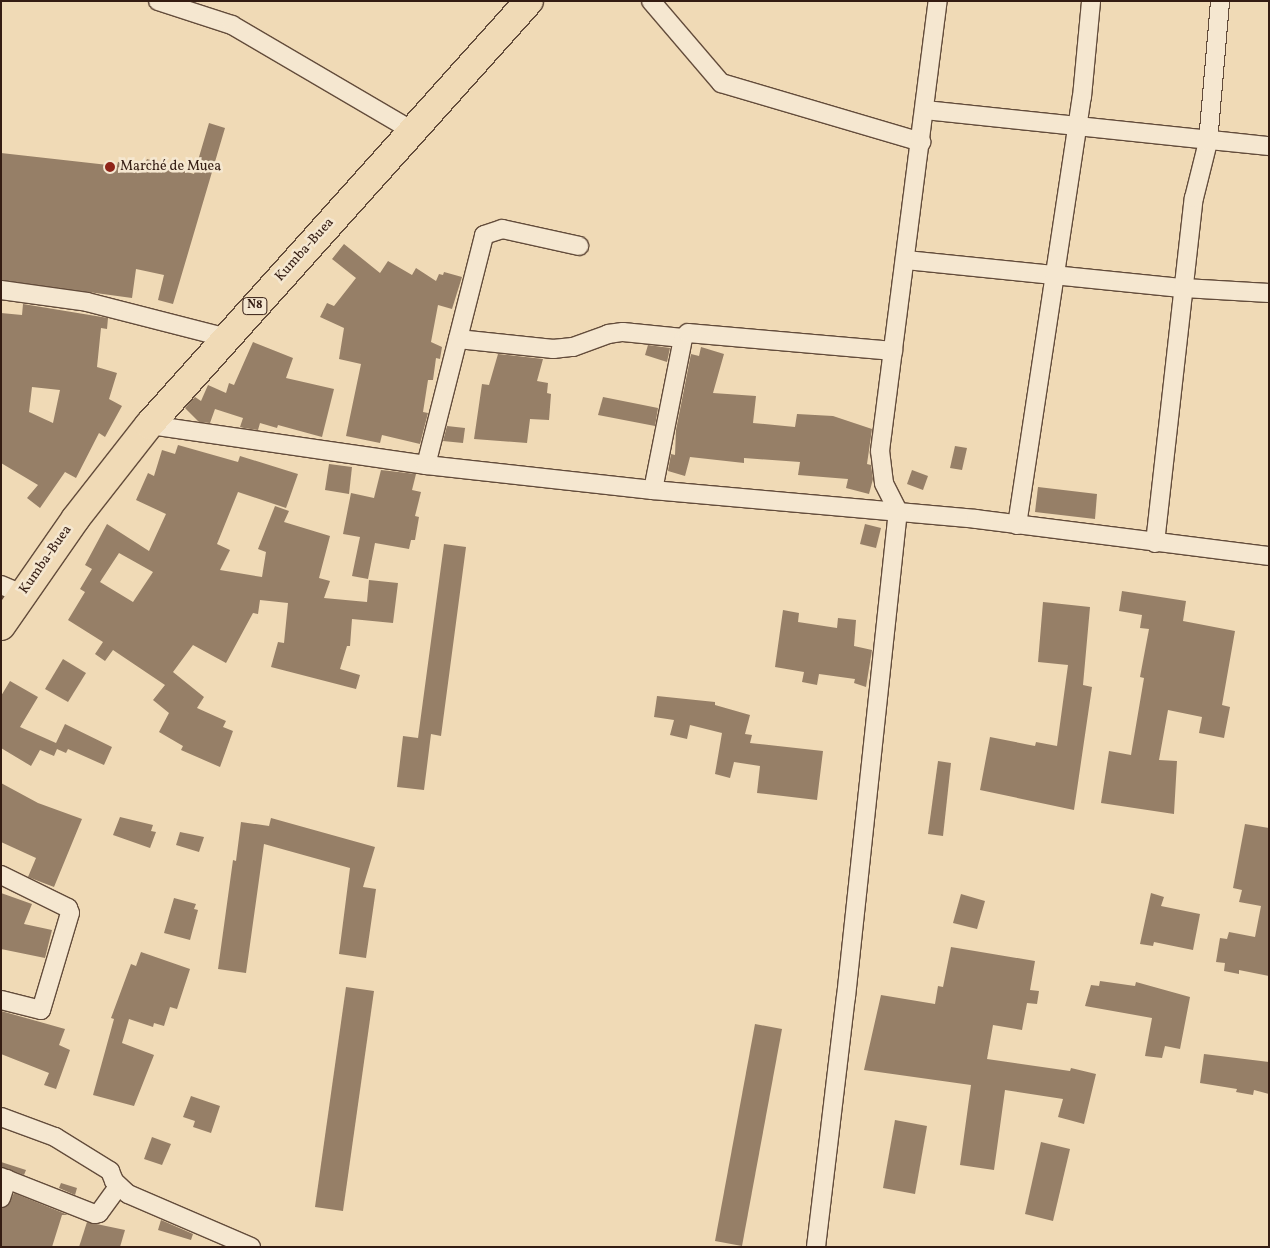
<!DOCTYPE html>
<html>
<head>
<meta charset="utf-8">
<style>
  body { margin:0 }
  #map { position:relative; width:1270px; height:1248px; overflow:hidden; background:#f0dab6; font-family:Vollkorn,serif }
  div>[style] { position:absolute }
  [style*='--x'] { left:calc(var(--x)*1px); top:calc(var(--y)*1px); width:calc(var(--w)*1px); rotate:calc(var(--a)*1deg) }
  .building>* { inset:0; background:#967f67 }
  .roads { filter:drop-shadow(1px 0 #634c3b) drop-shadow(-1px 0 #634c3b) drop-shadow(0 1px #634c3b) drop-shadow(0 -1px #634c3b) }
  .minor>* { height:18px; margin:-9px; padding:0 9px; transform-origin:9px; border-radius:9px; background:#f5e7d0 }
  .trunk>* { height:28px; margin:-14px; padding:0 14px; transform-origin:14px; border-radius:14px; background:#f0dab6 }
  .dots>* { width:14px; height:14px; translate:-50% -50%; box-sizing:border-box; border:2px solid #f5e7d0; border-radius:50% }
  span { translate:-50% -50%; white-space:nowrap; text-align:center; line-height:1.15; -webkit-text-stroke:5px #f5e7d0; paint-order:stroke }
  .shield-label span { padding:1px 4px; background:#f5e7d0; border:1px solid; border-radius:4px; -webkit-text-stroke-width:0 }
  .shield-label { font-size:12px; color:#341c12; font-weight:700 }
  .poi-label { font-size:14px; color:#341c12 }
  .left { translate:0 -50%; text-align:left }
  .street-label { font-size:14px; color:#341c12 }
  .frame { position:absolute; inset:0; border:2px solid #341c12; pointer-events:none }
</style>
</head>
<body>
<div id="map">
  <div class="building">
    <i style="clip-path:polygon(209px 123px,225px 128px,173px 304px,158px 300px,164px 275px,136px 269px,132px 298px,1px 280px,1px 153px,117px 166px,118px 162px,145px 164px,147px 159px,194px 174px)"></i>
    <i style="clip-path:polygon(344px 244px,380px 273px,388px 261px,412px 275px,416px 268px,436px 281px,439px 274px,443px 275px,444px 272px,462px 277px,452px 309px,438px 305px,431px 342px,442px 347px,440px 359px,436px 358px,433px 380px,428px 380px,423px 412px,428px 413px,420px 444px,382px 435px,380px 443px,346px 436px,361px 364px,339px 359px,344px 328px,320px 317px,327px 303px,334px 306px,356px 278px,332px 259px)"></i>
    <i style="clip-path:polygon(evenodd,23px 304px,108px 318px,107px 329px,101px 328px,97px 367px,117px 373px,109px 399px,122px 406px,105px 437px,99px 433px,76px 478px,65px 472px,40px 508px,27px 498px,38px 485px,1px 463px,1px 313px,22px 315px,23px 304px,32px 387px,60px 390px,53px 423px,29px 412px,32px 387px)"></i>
    <i style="clip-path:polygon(253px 342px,293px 358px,286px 378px,334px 389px,322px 437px,278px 425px,277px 428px,260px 423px,258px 430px,244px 428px,240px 427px,243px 418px,215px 409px,210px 423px,199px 422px,185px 408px,195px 397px,201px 401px,208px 385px,226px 393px,229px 383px,234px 385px)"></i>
    <i style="clip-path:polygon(648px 345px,670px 348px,667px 362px,645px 355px)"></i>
    <i style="clip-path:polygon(701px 347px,724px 354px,713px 393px,756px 396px,753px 423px,795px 427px,797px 414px,833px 416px,872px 429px,867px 464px,871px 465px,873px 479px,869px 494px,846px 488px,848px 479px,798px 475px,800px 462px,744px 458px,744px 463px,690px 457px,685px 476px,668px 471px,671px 454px,675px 455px,676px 430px,691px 354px,699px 356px)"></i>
    <i style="clip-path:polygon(498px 354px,543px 359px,537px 381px,548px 383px,547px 393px,551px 394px,549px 420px,530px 419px,527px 443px,474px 439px,482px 384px,489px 385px)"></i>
    <i style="clip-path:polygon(603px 397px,658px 408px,655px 426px,598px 415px)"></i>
    <i style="clip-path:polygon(447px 426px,465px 428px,463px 443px,443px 441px)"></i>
    <i style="clip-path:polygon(evenodd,178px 445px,238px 462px,240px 456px,298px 474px,286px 508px,238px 492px,217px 544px,230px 550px,220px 570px,262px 577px,266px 552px,258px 549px,275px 506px,289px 511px,284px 522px,330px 536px,319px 578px,330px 581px,324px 598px,367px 602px,369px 580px,398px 583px,393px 623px,352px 619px,350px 646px,347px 646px,340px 669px,360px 675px,356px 689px,271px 667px,278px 642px,284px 643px,288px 603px,260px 600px,258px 614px,253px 613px,226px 663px,193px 645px,173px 672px,204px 697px,197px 708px,226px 721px,223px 727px,233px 731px,220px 767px,181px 750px,183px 746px,159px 732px,169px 713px,153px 700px,165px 685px,113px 650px,105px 661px,95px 654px,103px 642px,68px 620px,85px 592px,80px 589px,92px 569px,85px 565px,107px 524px,149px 551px,166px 514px,136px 500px,148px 473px,154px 476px,162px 450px,175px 454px,178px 445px,119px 553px,153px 572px,133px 602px,100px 582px,119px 553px)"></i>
    <i style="clip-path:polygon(955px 446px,967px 448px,962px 470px,950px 468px)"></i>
    <i style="clip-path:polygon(329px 464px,352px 467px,349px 494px,325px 490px)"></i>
    <i style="clip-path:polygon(381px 470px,416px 474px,412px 490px,421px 492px,415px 516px,419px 517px,415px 540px,411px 540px,409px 549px,375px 543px,368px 579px,352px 576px,360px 537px,343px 534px,351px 493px,374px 498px)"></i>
    <i style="clip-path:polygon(912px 470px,928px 476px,923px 490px,907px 484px)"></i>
    <i style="clip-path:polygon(1038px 487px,1097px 494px,1095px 519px,1035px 512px)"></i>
    <i style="clip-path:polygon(865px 524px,881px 528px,876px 548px,860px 544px)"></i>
    <i style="clip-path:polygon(444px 544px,466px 547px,441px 736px,431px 734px,424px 790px,397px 787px,403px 736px,418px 738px)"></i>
    <i style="clip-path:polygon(1122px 591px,1186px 601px,1183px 621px,1235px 631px,1222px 705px,1230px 707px,1224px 738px,1199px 733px,1202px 717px,1168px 710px,1159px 760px,1177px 761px,1174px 814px,1101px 803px,1109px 751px,1131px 755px,1144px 678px,1140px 677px,1149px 629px,1140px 628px,1142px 615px,1119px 611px)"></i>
    <i style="clip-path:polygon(1043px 602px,1090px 607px,1083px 685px,1092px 687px,1074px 810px,980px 790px,990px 737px,1035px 746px,1036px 742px,1057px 746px,1068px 665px,1038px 662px)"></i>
    <i style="clip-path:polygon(783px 610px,799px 613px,798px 622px,837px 628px,838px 618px,856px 620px,854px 646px,872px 650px,866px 687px,854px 683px,855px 679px,819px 674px,817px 685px,802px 682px,804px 672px,775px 667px)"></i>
    <i style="clip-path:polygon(63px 659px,86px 673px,68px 702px,45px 689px)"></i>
    <i style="clip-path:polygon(10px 681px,38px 697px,20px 727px,56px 743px,65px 724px,112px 747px,104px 765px,68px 749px,66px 753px,57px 749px,54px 756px,40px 750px,31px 766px,1px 748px,1px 696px)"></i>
    <i style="clip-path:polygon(657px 696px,715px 702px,715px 705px,750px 715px,745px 734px,752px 735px,750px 743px,823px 751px,817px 800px,757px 793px,760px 766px,734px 762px,730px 778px,715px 774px,722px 733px,690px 725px,687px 739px,670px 735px,674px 720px,654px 717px)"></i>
    <i style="clip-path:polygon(938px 761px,951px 763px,943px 836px,928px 834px)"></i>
    <i style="clip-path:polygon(1px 783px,38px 803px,82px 819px,54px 887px,28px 877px,36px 858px,1px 842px)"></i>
    <i style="clip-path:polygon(120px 817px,153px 825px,151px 831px,156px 832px,150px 848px,113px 835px)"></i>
    <i style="clip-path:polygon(271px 818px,375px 847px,363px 887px,376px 889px,366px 958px,339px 954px,350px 868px,264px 844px,246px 973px,218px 969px,233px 860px,236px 861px,241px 822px,269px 826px)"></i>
    <i style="clip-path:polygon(1245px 824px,1269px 828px,1269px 976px,1239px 970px,1239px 974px,1224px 971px,1225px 963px,1216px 962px,1220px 938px,1227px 939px,1229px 932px,1255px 937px,1261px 906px,1239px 902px,1242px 890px,1233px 888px)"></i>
    <i style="clip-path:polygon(180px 832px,204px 837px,199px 852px,176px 845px)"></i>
    <i style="clip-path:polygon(1px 893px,32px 904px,24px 924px,52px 930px,45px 958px,1px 949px)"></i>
    <i style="clip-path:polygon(1151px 893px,1164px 897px,1161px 906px,1200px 914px,1193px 950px,1154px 942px,1153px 946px,1140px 944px)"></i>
    <i style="clip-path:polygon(961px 894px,985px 901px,977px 929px,953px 923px)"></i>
    <i style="clip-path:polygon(174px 898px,196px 904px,194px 909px,198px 910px,190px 940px,164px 933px)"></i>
    <i style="clip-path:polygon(951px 947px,1035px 961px,1030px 990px,1039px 991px,1037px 1004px,1027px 1003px,1022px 1030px,993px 1025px,987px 1059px,1070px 1071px,1071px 1068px,1096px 1074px,1084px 1124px,1058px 1117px,1063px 1099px,1005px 1090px,994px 1170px,960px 1165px,971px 1085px,864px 1070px,881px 995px,935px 1004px,938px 986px,943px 987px)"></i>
    <i style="clip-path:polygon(141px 952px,190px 969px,177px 1009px,170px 1007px,164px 1026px,154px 1023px,153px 1027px,129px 1019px,122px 1043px,154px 1055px,134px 1106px,93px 1095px,114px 1019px,111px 1018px,131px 964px,136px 966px)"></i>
    <i style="clip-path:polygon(1100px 981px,1135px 986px,1136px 982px,1190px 997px,1180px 1049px,1165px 1046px,1162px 1058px,1145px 1056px,1152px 1018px,1085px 1006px,1091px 985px,1099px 986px)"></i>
    <i style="clip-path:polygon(346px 987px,374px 991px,343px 1211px,315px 1207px)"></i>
    <i style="clip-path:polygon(1px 1011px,65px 1029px,59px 1045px,70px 1050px,56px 1089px,44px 1085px,49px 1073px,1px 1054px)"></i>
    <i style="clip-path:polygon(755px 1024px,782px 1029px,742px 1246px,715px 1241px)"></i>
    <i style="clip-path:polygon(1204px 1054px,1269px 1062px,1269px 1094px,1254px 1090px,1253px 1095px,1236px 1092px,1237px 1089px,1200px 1083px)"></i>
    <i style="clip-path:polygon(191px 1096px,220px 1106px,211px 1133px,193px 1127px,195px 1121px,183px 1117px)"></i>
    <i style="clip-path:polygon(895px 1120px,927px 1126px,915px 1194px,883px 1188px)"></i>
    <i style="clip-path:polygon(152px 1137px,171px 1144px,162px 1165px,144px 1159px)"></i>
    <i style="clip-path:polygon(1041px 1142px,1070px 1149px,1053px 1221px,1025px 1214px)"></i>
    <i style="clip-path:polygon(1px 1162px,26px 1170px,24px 1175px,1px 1167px)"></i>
    <i style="clip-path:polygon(61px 1183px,77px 1188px,75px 1195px,59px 1188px)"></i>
    <i style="clip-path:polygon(14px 1193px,68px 1215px,62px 1215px,52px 1247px,1px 1247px,1px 1208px,8px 1205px)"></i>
    <i style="clip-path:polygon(161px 1220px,193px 1234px,191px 1240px,158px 1230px)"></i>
    <i style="clip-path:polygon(87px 1222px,125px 1230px,120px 1247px,79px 1247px)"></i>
  </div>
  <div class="roads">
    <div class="minor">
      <i style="--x:158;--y:1;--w:78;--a:18"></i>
      <i style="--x:232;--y:25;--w:208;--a:30.4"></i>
      <i style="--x:651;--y:1;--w:108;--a:49.5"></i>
      <i style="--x:721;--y:83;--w:209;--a:16.4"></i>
      <i style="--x:925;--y:110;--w:346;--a:6"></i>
      <i style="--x:906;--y:260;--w:279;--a:5.8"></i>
      <i style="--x:1184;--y:288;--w:85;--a:3.4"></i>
      <i style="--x:1;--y:290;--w:87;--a:7.9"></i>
      <i style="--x:87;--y:302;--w:145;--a:14.4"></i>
      <i style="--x:458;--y:339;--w:96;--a:6"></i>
      <i style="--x:553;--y:349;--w:20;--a:-6"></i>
      <i style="--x:573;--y:347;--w:37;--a:-20"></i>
      <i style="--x:608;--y:334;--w:15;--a:-8"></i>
      <i style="--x:623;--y:332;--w:60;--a:5.7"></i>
      <i style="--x:149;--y:425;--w:280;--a:8.2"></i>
      <i style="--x:426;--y:465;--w:228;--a:6.3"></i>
      <i style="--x:653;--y:490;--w:324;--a:5.1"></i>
      <i style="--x:976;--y:519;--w:295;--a:7.2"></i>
      <i style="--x:426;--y:465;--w:237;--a:-75.8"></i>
      <i style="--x:484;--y:235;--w:19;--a:-18"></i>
      <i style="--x:502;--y:229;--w:79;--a:12.4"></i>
      <i style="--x:653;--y:490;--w:155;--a:-78.8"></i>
      <i style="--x:683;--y:338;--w:7;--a:-45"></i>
      <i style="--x:688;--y:333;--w:206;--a:5"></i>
      <i style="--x:1017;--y:525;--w:433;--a:-81.4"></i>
      <i style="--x:1082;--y:97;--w:96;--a:-84.6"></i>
      <i style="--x:1155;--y:543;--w:347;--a:-83.6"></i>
      <i style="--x:1194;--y:198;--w:58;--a:-76"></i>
      <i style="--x:1208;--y:142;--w:142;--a:-85.1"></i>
      <i style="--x:1;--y:585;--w:23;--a:23"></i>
      <i style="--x:1;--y:875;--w:75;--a:26.2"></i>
      <i style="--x:68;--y:908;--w:5;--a:68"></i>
      <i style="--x:70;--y:913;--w:101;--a:106.6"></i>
      <i style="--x:41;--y:1010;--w:41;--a:-166"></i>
      <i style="--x:1;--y:1117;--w:58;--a:20.3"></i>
      <i style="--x:55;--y:1137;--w:65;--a:31.7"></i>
      <i style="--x:110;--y:1171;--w:11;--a:68"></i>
      <i style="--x:114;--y:1181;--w:19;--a:43"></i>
      <i style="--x:128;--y:1194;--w:134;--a:23.3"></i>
      <i style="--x:1;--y:1177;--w:101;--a:21.5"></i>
      <i style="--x:95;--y:1214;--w:4;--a:-14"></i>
      <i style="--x:99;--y:1213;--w:32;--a:-54"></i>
      <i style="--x:1;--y:1198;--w:20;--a:-72"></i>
      <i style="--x:816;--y:1247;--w:252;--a:-83.2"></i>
      <i style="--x:846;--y:997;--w:489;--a:-83.9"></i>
      <i style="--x:898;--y:511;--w:31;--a:-117"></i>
      <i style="--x:884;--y:483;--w:32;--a:-97"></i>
      <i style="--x:880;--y:451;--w:454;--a:-82.7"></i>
    </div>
    <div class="trunk">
      <i style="--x:1;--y:626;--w:131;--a:-55.2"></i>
      <i style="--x:76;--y:518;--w:118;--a:-51.9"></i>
      <i style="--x:149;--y:425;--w:569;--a:-48.13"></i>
    </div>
  </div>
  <div class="dots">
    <i style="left:110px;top:167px;background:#8f2418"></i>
  </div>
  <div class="shield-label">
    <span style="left:255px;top:306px">N8</span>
  </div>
  <div class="poi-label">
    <span class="left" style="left:120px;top:167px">Marché de Muea</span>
  </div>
  <div class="street-label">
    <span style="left:305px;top:250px;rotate:-48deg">Kumba-Buea</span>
    <span style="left:46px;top:560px;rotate:-55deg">Kumba-Buea</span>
  </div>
  <div class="frame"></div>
</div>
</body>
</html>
